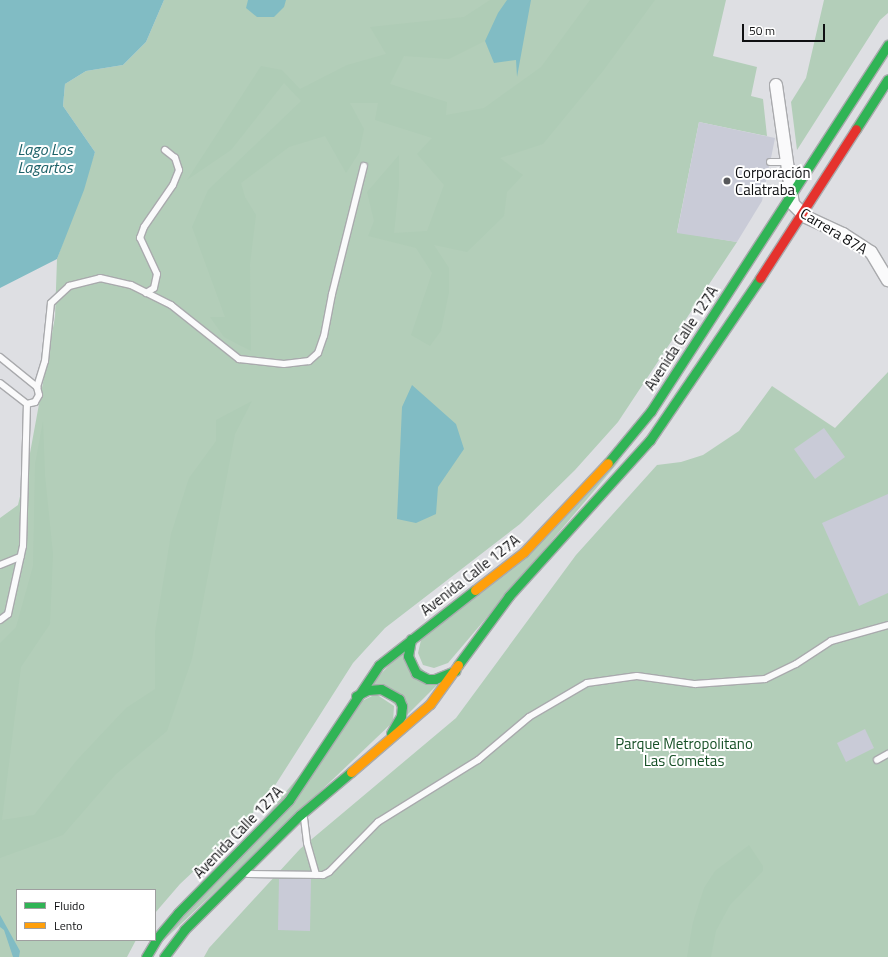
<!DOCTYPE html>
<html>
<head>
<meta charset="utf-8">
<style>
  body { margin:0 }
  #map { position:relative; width:888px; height:957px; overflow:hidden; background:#dedfe3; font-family:"Titillium Web",sans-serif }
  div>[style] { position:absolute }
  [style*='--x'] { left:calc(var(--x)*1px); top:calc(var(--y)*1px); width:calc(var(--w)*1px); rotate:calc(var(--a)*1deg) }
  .green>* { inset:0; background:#b3ceb9 }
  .forest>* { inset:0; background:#afccb6 }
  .water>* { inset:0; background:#81bcc4 }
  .building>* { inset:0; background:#c9cbd7 }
  .roads { filter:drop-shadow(1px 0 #a9aaad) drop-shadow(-1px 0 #a9aaad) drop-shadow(0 1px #a9aaad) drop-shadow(0 -1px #a9aaad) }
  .lane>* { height:6px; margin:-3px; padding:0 3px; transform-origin:3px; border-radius:3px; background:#fafafb }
  .street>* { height:12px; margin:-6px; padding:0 6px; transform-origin:6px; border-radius:6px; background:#fafafb }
  .fast>* { height:9px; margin:-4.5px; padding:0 4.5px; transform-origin:4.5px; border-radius:4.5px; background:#30b455 }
  .slow>* { height:9px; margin:-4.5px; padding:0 4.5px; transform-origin:4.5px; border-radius:4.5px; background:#ff9f0a }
  .jam>* { height:9px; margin:-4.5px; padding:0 4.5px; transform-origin:4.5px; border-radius:4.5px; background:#e5322d }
  .dots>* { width:11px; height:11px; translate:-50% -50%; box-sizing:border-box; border:2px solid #fff; border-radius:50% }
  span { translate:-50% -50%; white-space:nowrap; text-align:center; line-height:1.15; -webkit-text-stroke:4px #fff; paint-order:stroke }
  .poi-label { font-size:15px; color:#0f1012 }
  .left { translate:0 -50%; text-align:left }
  .street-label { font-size:15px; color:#0f1012 }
  .park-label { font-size:15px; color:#175027 }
  .water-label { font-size:16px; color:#1c6168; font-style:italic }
  .legend { position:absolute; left:16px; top:889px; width:140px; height:52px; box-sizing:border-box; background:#fff; border:1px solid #9f9fa0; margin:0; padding:5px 7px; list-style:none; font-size:12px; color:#0f1012 }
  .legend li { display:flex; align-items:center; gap:8px; height:20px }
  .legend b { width:20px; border:1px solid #9f9fa0 }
  .scale { position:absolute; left:742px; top:24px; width:83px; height:18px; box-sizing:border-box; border:2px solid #0f1012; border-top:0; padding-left:5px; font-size:12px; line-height:14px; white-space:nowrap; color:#0f1012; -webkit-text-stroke:3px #fff; paint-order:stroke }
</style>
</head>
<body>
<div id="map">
  <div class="green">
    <i style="clip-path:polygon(164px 0,726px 0,713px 56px,757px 67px,751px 96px,763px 99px,767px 136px,699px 122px,677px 232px,737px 242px,618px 422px,575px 470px,520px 524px,385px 628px,353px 663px,267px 798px,229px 838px,180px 884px,155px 913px,155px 890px,17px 890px,17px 940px,136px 940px,127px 957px,0 957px,0 518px,18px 505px,30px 453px,55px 317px,57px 259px,95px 152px,63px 106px,65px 84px,86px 71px,123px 65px,146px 42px)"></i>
    <i style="clip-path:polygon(824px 0,888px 0,888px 13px,880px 20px,797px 150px,791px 102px,806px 78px)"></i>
    <i style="clip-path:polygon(888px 372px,888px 957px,204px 957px,209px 948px,300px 849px,456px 718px,576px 555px,657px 465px,681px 462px,703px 455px,739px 431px,772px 386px,835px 428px)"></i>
    <i style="clip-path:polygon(621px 459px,448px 663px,434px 668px,423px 665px,418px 653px,421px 640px)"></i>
    <i style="clip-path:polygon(403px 651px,438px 684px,407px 715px,371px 684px)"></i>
    <i style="clip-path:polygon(376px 694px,394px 706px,393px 722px,162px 942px,360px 702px)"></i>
  </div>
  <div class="forest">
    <i style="clip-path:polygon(490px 0,507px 0,485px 41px,449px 59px,404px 56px,390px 84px,447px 102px,446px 115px,484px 108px,541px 67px,590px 0,655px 0,603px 71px,543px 144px,500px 158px,523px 175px,507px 192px,504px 216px,467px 252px,434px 245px,449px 268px,449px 292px,441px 331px,430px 346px,411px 335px,432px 273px,416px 248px,368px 236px,374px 221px,367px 192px,399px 155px,399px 185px,394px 233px,427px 231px,444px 185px,417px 154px,432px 138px,375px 120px,378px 103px,350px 103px,364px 129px,359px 153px,346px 173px,325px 136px,289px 147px,241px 183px,245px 197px,256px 215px,250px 264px,251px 351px,224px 337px,210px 317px,225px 317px,192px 227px,208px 190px,301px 101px,284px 83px,231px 150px,187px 180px,261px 66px,282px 70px,300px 89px,347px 65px,386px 54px,370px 27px,464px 17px)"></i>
    <i style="clip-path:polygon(252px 401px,235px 434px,192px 659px,167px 731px,116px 774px,63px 835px,0 858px,0 643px,16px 627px,33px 566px,35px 464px,43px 421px,45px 475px,53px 554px,50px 624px,21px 667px,2px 820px,34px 815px,77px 760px,126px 708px,155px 689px,155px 632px,171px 534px,189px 478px,216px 441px,216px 420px)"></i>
    <i style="clip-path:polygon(749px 845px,763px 866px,763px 871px,730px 905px,716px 931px,711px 957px,687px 957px,693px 922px,704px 888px,715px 871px)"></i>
  </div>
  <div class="water">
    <i style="clip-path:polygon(0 0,164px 0,146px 42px,123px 65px,86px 71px,65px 84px,63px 106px,95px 152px,84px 190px,57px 259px,0 288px)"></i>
    <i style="clip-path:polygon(248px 0,286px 0,284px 7px,274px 17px,257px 17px,246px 8px)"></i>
    <i style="clip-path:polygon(507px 0,531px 0,517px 77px,516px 60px,494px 63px,485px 41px,498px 13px)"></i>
    <i style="clip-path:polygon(412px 385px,456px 424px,464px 449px,438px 487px,436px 514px,416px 523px,397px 519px,402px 407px)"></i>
    <i style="clip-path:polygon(0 915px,20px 951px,19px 957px,13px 957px,4px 930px,0 927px)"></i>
  </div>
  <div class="building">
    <i style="clip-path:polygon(699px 122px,775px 138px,771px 158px,766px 162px,769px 166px,762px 201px,737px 242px,677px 233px)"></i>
    <i style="clip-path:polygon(824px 428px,845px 457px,815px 479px,794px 449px)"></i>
    <i style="clip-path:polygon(888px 494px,888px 593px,859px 606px,822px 523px)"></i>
    <i style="clip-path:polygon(865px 729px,874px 748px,846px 762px,837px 743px)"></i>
    <i style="clip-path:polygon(279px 879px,311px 879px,310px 931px,278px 930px)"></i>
  </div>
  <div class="roads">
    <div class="lane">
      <i style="--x:770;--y:162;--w:16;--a:0"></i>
      <i style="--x:146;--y:293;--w:9;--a:-32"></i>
      <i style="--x:154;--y:288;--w:14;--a:-78"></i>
      <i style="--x:157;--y:274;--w:40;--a:-115"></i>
      <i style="--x:140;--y:238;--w:12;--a:-70"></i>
      <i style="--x:144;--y:227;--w:51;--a:-55.4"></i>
      <i style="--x:173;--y:185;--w:16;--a:-68"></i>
      <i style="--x:179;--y:170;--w:13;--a:-108"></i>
      <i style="--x:175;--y:158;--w:13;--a:-141"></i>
      <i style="--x:0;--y:357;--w:48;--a:39"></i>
      <i style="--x:37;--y:387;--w:8;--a:76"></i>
      <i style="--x:39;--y:395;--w:8;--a:120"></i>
      <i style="--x:35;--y:402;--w:8;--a:166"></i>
      <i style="--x:27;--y:404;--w:34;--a:-142"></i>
      <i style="--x:37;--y:387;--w:27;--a:-73"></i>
      <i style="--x:45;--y:361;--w:58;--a:-84.1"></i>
      <i style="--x:51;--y:303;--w:25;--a:-43"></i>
      <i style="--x:69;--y:286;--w:32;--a:-14"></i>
      <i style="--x:100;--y:278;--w:32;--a:13"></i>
      <i style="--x:131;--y:285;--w:45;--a:26.6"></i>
      <i style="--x:171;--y:305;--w:87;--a:38.5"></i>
      <i style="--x:239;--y:359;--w:45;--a:6.3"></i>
      <i style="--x:284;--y:364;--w:25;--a:-7"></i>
      <i style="--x:309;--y:361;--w:12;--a:-42"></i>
      <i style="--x:318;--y:353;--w:18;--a:-71"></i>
      <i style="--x:324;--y:336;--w:43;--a:-79.2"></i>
      <i style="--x:332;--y:294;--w:132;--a:-76"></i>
      <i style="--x:0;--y:565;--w:22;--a:-22"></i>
      <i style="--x:0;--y:620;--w:10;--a:-37"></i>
      <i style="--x:8;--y:614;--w:70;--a:-77.6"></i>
      <i style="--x:23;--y:546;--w:142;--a:-88.4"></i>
      <i style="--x:877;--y:760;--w:13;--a:-29"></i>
      <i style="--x:304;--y:818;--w:25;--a:83"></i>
      <i style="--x:307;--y:843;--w:33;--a:74"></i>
      <i style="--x:248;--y:874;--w:75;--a:0.8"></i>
      <i style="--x:323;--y:875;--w:7;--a:-27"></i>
      <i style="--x:329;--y:872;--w:70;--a:-45.6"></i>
      <i style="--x:378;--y:822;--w:118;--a:-31.8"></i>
      <i style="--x:478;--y:760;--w:67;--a:-40.1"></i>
      <i style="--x:529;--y:717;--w:67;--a:-30.4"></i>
      <i style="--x:587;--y:683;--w:50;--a:-8"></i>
      <i style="--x:637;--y:676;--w:59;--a:7.9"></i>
      <i style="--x:695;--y:684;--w:70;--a:-4.1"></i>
      <i style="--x:765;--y:679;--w:34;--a:-26"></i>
      <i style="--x:796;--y:664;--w:42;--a:-33.3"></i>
      <i style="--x:831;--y:641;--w:59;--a:-15.7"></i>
    </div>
    <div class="street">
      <i style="--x:776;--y:85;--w:120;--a:81.9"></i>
      <i style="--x:793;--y:204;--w:18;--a:45"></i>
      <i style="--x:806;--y:217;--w:41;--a:24.7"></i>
      <i style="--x:843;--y:234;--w:33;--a:33"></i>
      <i style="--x:871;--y:252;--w:33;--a:59"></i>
    </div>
    <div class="fast">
      <i style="--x:856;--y:129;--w:59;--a:-57.4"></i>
      <i style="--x:608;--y:463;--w:67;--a:-50.4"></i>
      <i style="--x:651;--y:411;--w:436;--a:-57.1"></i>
      <i style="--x:411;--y:639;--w:17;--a:100"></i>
      <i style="--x:408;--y:656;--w:19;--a:65"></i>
      <i style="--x:416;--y:673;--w:13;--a:27"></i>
      <i style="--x:428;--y:679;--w:7;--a:0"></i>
      <i style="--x:435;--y:679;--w:22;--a:-22"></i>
      <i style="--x:458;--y:665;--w:86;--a:-53.5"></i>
      <i style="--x:509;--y:596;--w:210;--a:-47.9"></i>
      <i style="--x:650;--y:440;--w:196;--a:-55.8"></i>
      <i style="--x:356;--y:696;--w:13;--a:-27"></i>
      <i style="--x:368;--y:690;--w:13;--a:-4"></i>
      <i style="--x:381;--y:689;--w:21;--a:29"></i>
      <i style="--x:399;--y:699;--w:8;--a:67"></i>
      <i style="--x:402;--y:706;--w:10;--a:96"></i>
      <i style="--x:401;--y:716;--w:20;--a:120"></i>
      <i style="--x:146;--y:957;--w:23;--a:-59"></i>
      <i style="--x:158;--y:937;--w:31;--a:-50"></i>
      <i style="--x:178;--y:913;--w:158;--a:-45.5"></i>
      <i style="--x:289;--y:800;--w:162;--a:-56.3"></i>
      <i style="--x:379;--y:665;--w:122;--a:-38"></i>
      <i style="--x:164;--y:957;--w:34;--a:-53"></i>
      <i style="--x:184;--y:930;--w:163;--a:-44.8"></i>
      <i style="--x:300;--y:815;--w:67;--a:-40.1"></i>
    </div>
    <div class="slow">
      <i style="--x:475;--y:590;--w:62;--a:-37.8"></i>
      <i style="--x:524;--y:552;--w:122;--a:-46.7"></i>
      <i style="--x:351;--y:772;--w:104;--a:-40.7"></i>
      <i style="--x:430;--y:704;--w:48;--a:-54.3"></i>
    </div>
    <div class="jam">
      <i style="--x:760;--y:278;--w:177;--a:-57.2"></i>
    </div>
  </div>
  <div class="dots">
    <i style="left:727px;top:181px;background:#57585b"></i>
  </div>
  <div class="poi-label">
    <span class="left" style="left:735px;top:181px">Corporación<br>Calatraba</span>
  </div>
  <div class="street-label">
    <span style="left:834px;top:231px;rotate:31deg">Carrera 87A</span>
    <span style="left:681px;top:338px;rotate:-57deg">Avenida Calle 127A</span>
    <span style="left:470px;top:575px;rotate:-38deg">Avenida Calle 127A</span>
    <span style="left:238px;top:832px;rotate:-46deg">Avenida Calle 127A</span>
  </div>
  <div class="park-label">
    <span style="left:684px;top:752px">Parque Metropolitano<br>Las Cometas</span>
  </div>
  <div class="water-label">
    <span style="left:45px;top:158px">Lago Los<br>Lagartos</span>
  </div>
  <ul class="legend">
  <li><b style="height:5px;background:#30b455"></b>Fluido</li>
  <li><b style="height:5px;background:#ff9f0a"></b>Lento</li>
  </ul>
  <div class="scale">50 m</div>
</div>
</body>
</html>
